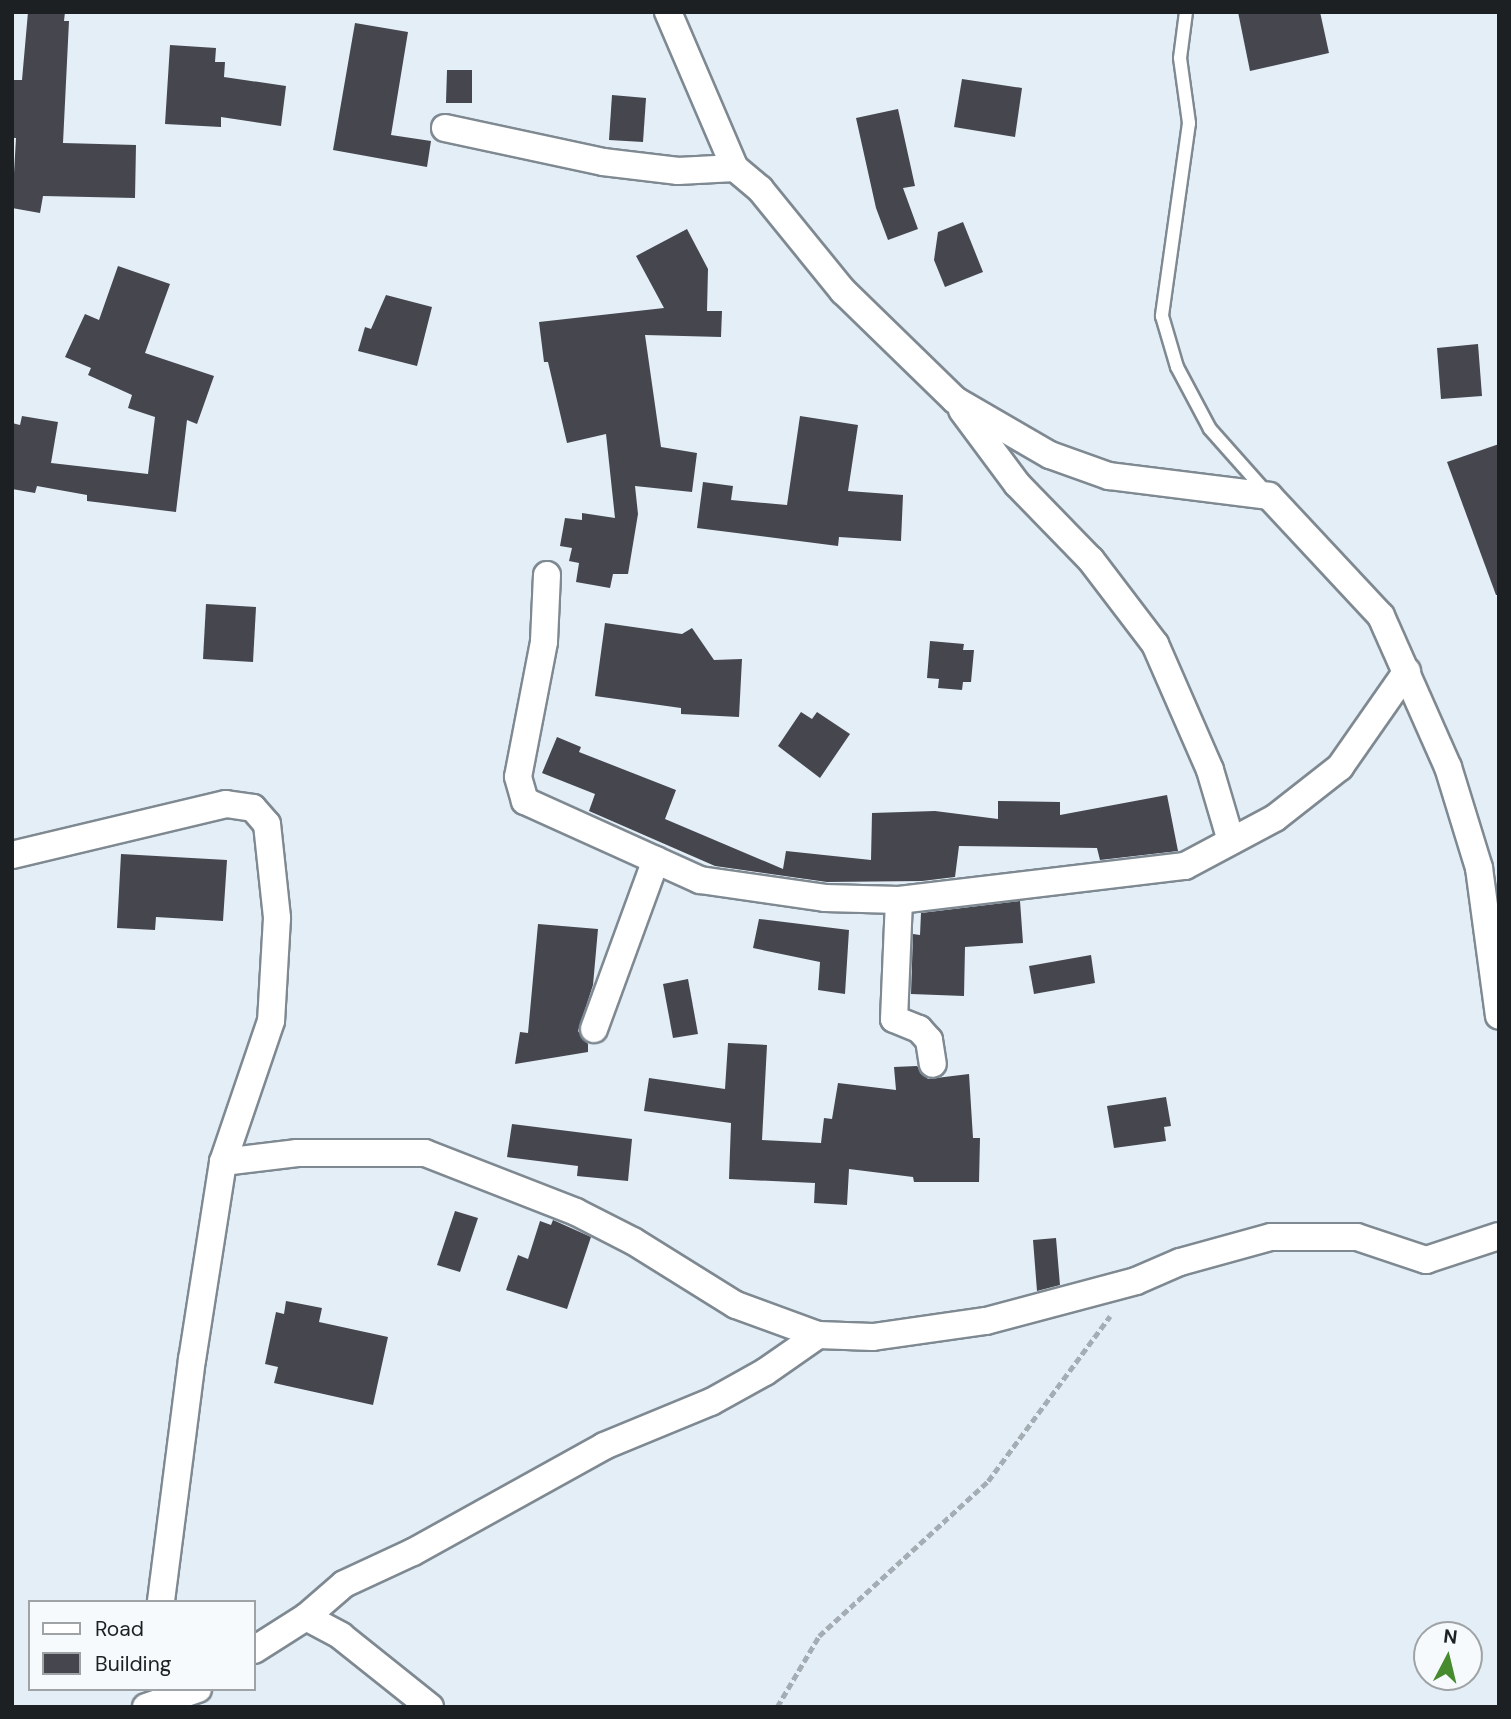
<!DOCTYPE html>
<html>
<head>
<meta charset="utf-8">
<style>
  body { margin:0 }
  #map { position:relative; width:1511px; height:1719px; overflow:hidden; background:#e3eef6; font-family:"DM Sans",sans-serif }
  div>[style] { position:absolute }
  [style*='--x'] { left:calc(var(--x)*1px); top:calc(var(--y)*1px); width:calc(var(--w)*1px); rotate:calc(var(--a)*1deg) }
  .building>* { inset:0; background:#46464f }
  .path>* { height:4.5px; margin-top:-2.25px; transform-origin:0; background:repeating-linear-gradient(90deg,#a4adb3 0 7px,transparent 0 10.5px) }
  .roads { filter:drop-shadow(2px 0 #7f8991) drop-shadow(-2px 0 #7f8991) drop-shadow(0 2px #7f8991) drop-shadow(0 -2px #7f8991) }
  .service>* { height:12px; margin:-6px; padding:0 6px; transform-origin:6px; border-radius:6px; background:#fff }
  .minor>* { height:26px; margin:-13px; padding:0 13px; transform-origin:13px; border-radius:13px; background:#fff }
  span { translate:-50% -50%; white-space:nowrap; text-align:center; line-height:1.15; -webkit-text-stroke:7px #f6fafd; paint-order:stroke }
  .frame { position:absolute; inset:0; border:14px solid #1c2023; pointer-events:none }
  .legend { position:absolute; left:28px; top:1600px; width:228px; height:91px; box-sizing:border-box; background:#f6fafd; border:2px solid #9fa3a6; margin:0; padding:9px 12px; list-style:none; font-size:21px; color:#1c2023 }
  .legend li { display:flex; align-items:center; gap:14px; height:35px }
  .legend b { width:35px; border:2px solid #9fa3a6 }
  .north { position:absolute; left:1413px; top:1621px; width:70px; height:70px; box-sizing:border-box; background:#f6fafd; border:2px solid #9fa3a6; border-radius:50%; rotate:7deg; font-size:19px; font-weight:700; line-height:28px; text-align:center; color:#1c2023 }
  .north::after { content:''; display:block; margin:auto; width:24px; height:32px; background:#478b2f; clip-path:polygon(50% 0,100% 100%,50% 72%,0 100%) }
</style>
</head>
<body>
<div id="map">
  <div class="building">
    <i style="clip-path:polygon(28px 12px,65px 12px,64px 21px,69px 21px,63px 143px,136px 145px,135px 198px,43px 196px,40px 213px,12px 208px,16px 138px,12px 138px,12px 80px,22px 80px)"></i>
    <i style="clip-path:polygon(1238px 12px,1320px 12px,1329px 53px,1250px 71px)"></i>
    <i style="clip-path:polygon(355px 23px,408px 32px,391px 135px,431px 141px,427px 167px,333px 150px)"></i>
    <i style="clip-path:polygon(170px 45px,216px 48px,215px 62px,225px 62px,224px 77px,286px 86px,281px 126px,221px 117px,221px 127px,165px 124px)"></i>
    <i style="clip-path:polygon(447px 70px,472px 70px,472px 103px,446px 103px)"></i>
    <i style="clip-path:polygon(962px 79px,1022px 88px,1015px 137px,954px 127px)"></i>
    <i style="clip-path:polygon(612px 95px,646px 98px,643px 142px,609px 140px)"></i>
    <i style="clip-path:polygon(898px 109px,915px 186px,903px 188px,918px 229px,888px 240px,876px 208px,856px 118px)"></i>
    <i style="clip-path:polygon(963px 222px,983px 272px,945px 287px,934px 260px,938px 232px)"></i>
    <i style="clip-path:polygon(687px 229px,708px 269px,707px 311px,722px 311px,721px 337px,645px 335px,661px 447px,697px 453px,692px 492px,635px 486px,638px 514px,628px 574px,613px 574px,610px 588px,576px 582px,579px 563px,569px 561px,572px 548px,560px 546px,565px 518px,582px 520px,582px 513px,615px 518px,606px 434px,567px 443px,548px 362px,544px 362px,539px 322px,664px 308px,636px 256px)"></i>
    <i style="clip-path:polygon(118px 266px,170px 284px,145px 353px,214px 376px,197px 424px,187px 420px,176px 512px,87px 501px,87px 495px,37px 486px,35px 493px,12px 489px,12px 423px,20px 425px,22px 416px,58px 422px,51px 463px,148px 474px,155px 417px,128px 408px,132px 395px,88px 375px,91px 368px,65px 357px,85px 314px,99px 320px)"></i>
    <i style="clip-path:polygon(386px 295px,432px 307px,417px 366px,358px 351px,365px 327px,371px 329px)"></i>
    <i style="clip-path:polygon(1478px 344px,1482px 396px,1441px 399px,1437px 348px)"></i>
    <i style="clip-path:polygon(800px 416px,858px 425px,848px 491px,903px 495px,901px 541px,839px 537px,838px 546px,697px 528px,703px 482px,733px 486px,731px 500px,787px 505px)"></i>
    <i style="clip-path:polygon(1499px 444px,1499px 595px,1496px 595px,1447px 462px)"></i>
    <i style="clip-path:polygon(206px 604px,256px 607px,253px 662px,203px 659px)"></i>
    <i style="clip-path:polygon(605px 623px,682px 634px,692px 628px,714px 660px,742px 659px,739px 717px,681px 714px,681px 708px,595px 696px)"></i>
    <i style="clip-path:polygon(930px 641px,964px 644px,963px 650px,974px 650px,971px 682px,963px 682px,962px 690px,938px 688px,939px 679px,927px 678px)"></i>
    <i style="clip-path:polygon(801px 712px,812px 719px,817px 712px,850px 734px,820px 778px,778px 746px)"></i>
    <i style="clip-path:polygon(557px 737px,581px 747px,579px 752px,676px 790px,665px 819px,783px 869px,786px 851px,871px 860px,872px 813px,935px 811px,998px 819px,998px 801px,1060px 802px,1060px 815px,1167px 795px,1178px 851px,1100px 860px,1097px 848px,959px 846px,955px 877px,922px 881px,827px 882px,715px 866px,589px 811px,595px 794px,542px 773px)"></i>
    <i style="clip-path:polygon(121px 854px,227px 860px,223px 921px,156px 917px,155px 930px,117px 928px)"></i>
    <i style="clip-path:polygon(1020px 901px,1023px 943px,965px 947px,964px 996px,911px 994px,913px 934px,920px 935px,921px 913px)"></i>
    <i style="clip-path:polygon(759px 919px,849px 930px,845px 994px,818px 990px,820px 962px,753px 948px)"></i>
    <i style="clip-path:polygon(538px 924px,598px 929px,593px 985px,578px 1031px,588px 1044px,588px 1052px,515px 1064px,520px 1032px,528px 1033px)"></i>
    <i style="clip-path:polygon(1091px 955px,1095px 983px,1034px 994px,1029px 966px)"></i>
    <i style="clip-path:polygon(688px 979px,698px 1034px,673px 1038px,663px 984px)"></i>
    <i style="clip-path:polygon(728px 1043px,767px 1045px,762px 1140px,821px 1143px,824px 1118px,832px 1119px,838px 1083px,896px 1090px,894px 1067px,917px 1066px,928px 1079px,969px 1074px,973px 1138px,980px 1138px,979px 1182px,914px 1182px,913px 1177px,849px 1169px,847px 1205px,814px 1203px,815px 1183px,729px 1179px,731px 1123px,644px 1111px,649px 1078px,725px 1089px)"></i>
    <i style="clip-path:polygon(1166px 1097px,1171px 1126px,1164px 1127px,1166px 1141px,1114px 1148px,1107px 1106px)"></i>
    <i style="clip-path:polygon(512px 1124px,632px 1139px,628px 1181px,577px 1176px,578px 1166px,507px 1157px)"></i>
    <i style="clip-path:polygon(455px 1211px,478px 1218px,460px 1272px,437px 1265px)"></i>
    <i style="clip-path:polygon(553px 1220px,591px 1237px,567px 1309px,506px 1290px,518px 1255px,528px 1259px,540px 1221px,551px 1225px)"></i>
    <i style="clip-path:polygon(1056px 1238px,1060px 1285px,1037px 1291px,1033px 1240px)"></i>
    <i style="clip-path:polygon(286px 1301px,322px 1308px,319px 1322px,388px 1337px,373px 1405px,274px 1383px,278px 1367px,265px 1364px,276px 1312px,284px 1314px)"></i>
  </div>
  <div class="path">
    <i style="--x:777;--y:1707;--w:82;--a:-59.4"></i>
    <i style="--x:819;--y:1636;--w:229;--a:-42.5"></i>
    <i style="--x:988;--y:1481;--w:205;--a:-53.5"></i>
  </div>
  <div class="roads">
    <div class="service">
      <i style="--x:1186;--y:12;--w:46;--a:97.4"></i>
      <i style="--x:1180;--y:58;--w:66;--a:82.1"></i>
      <i style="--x:1189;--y:123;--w:195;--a:98"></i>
      <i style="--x:1162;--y:316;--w:53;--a:73.6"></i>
      <i style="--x:1177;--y:367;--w:70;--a:62"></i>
      <i style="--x:1210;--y:429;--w:84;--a:48.4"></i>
    </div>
    <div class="minor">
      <i style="--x:668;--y:12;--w:170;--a:66.8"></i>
      <i style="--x:735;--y:168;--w:33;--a:40"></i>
      <i style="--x:760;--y:189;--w:132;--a:50.9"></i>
      <i style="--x:843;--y:291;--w:156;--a:44.2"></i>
      <i style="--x:955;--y:400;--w:110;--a:30.1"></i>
      <i style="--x:1050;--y:455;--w:63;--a:19.6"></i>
      <i style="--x:1109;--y:476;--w:161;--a:7.1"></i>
      <i style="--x:1269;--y:496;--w:164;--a:47"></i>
      <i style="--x:1381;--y:616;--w:165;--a:66.1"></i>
      <i style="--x:1448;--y:767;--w:106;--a:72.9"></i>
      <i style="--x:1479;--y:868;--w:149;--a:82.3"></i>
      <i style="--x:445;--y:128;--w:162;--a:12.1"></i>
      <i style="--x:603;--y:162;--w:76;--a:6.8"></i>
      <i style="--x:678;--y:171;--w:57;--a:-3"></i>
      <i style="--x:962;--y:410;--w:92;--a:53.4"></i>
      <i style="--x:1017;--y:484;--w:106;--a:45.8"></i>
      <i style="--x:1091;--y:560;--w:106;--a:52.7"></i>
      <i style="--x:1155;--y:644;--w:137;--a:66.4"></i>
      <i style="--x:1210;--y:770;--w:74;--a:73.5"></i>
      <i style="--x:547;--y:575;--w:67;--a:92.6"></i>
      <i style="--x:544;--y:642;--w:137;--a:100.9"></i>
      <i style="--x:518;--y:777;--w:25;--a:74"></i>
      <i style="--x:525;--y:801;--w:192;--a:24.3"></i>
      <i style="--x:700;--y:880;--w:126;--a:8.2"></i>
      <i style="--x:825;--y:898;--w:74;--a:1.5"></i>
      <i style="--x:899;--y:900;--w:288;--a:-6.8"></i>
      <i style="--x:1185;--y:866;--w:102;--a:-28.1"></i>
      <i style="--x:1275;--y:818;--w:83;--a:-38.1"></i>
      <i style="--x:1340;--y:767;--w:117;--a:-55.1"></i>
      <i style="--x:12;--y:855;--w:220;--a:-13.4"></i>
      <i style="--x:226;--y:804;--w:27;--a:8"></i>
      <i style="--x:253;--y:808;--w:21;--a:49"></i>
      <i style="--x:267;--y:824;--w:95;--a:83.9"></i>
      <i style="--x:277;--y:918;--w:103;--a:93.3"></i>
      <i style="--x:271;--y:1021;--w:149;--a:108.8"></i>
      <i style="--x:223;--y:1162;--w:199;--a:98.9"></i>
      <i style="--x:192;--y:1359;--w:245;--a:97.3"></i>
      <i style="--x:899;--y:900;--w:119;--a:92.4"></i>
      <i style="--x:894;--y:1019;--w:27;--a:22"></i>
      <i style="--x:919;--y:1029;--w:15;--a:48"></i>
      <i style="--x:929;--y:1040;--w:24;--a:81"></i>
      <i style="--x:594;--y:1029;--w:180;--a:-69.9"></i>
      <i style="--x:223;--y:1162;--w:75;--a:-6.9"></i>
      <i style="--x:297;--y:1153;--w:128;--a:0"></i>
      <i style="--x:425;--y:1153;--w:162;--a:21.3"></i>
      <i style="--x:576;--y:1212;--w:64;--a:27"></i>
      <i style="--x:633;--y:1241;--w:121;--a:31.9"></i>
      <i style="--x:736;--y:1305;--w:87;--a:20.1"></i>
      <i style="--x:818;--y:1335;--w:55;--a:2.1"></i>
      <i style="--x:873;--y:1337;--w:114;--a:-8.1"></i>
      <i style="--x:986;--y:1321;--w:155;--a:-14.9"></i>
      <i style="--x:1136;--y:1281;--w:48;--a:-23.4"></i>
      <i style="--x:1180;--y:1262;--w:94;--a:-15.4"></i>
      <i style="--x:1271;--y:1237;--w:86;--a:0"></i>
      <i style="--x:1357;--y:1237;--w:73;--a:18.4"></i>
      <i style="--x:1426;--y:1260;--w:77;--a:-18.2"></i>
      <i style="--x:306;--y:1617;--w:50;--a:-41"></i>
      <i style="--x:344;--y:1584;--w:76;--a:-24.9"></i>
      <i style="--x:413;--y:1552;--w:218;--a:-29"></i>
      <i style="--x:604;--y:1446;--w:116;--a:-22.4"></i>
      <i style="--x:711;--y:1402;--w:62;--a:-29.1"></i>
      <i style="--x:765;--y:1372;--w:65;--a:-34.9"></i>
      <i style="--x:254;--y:1650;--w:62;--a:-32.4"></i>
      <i style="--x:306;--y:1617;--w:40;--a:28"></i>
      <i style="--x:341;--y:1636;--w:114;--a:38.6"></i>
      <i style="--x:146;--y:1707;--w:55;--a:-19.1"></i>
    </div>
  </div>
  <div class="frame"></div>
  <ul class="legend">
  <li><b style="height:9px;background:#fff"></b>Road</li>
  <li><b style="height:19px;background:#46464f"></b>Building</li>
  </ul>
  <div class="north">N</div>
</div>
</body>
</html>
